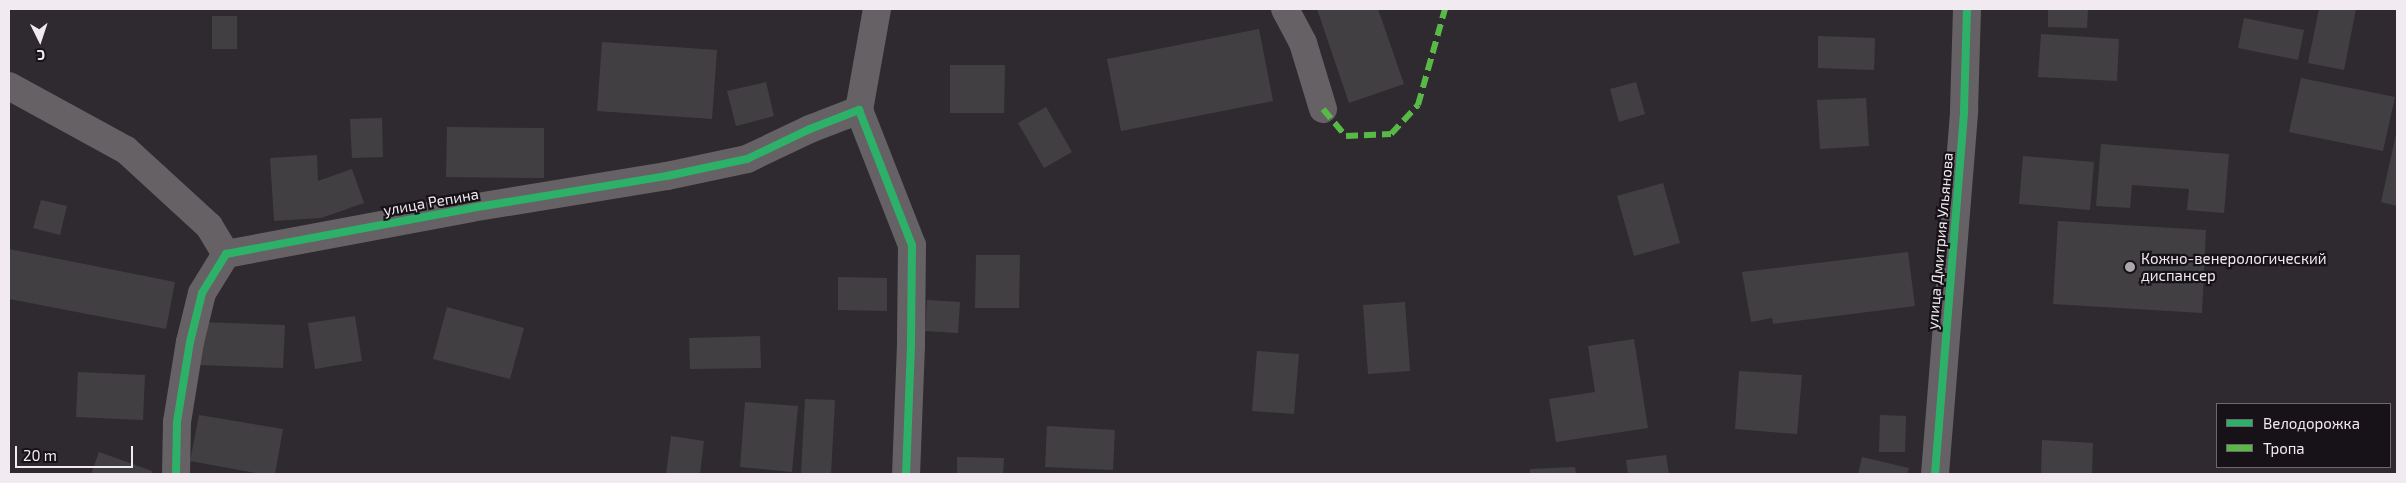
<!DOCTYPE html>
<html>
<head>
<meta charset="utf-8">
<style>
  body { margin:0 }
  #map { position:relative; width:2406px; height:483px; overflow:hidden; background:#2f2a2f; font-family:"Exo 2",sans-serif }
  div>[style] { position:absolute }
  [style*='--x'] { left:calc(var(--x)*1px); top:calc(var(--y)*1px); width:calc(var(--w)*1px); rotate:calc(var(--a)*1deg) }
  .building>* { inset:0; background:#423f42 }
  .minor>* { height:28px; margin:-14px; padding:0 14px; transform-origin:14px; border-radius:14px; background:#656165 }
  .quiet>* { height:6px; margin-top:-3px; transform-origin:0; background:repeating-linear-gradient(90deg,#58b947 0 12px,transparent 0 18px) }
  .cycleway>* { height:8px; margin:-4px; padding:0 4px; transform-origin:4px; border-radius:4px; background:#2db169 }
  .dots>* { width:14px; height:14px; translate:-50% -50%; box-sizing:border-box; border:2px solid #171217; border-radius:50% }
  span { translate:-50% -50%; white-space:nowrap; text-align:center; line-height:1.15; -webkit-text-stroke:4.5px #171217; paint-order:stroke }
  .street-label { font-size:15px; color:#f1eaf1 }
  .poi-label { font-size:15px; color:#f1eaf1 }
  .left { translate:0 -50%; text-align:left }
  .frame { position:absolute; inset:0; border:10px solid #f1eaf1; pointer-events:none }
  .legend { position:absolute; left:2216px; top:403px; width:175px; height:65px; box-sizing:border-box; background:#171217; border:1px solid #6e686e; margin:0; padding:6px 9px; list-style:none; font-size:15px; color:#f1eaf1 }
  .legend li { display:flex; align-items:center; gap:10px; height:25px }
  .legend b { width:25px; border:1px solid #6e686e }
  .north { position:absolute; left:15px; top:15px; width:50px; height:50px; -webkit-text-stroke:4px #171217; paint-order:stroke; rotate:176deg; font-size:14px; font-weight:700; line-height:20px; text-align:center; color:#f1eaf1 }
  .north::after { content:''; display:block; margin:auto; width:18px; height:22px; background:#f1eaf1; clip-path:polygon(50% 0,100% 100%,50% 72%,0 100%) }
  .scale { position:absolute; left:15px; top:446px; width:118px; height:22px; box-sizing:border-box; border:2px solid #f1eaf1; border-top:0; padding-left:6px; font-size:15px; line-height:18px; white-space:nowrap; color:#f1eaf1; -webkit-text-stroke:4px #171217; paint-order:stroke }
</style>
</head>
<body>
<div id="map">
  <div class="building">
    <i style="clip-path:polygon(1317px 9px,1378px 9px,1404px 84px,1349px 103px)"></i>
    <i style="clip-path:polygon(2048px 9px,2088px 9px,2087px 28px,2048px 27px)"></i>
    <i style="clip-path:polygon(2319px 9px,2356px 9px,2344px 70px,2308px 63px)"></i>
    <i style="clip-path:polygon(212px 16px,237px 16px,237px 49px,212px 49px)"></i>
    <i style="clip-path:polygon(2244px 18px,2304px 30px,2298px 60px,2238px 48px)"></i>
    <i style="clip-path:polygon(1259px 29px,1273px 101px,1121px 131px,1107px 59px)"></i>
    <i style="clip-path:polygon(2041px 34px,2119px 39px,2117px 81px,2038px 77px)"></i>
    <i style="clip-path:polygon(1818px 36px,1875px 38px,1874px 70px,1818px 68px)"></i>
    <i style="clip-path:polygon(602px 42px,717px 50px,712px 119px,597px 111px)"></i>
    <i style="clip-path:polygon(950px 65px,1005px 65px,1004px 113px,950px 113px)"></i>
    <i style="clip-path:polygon(2301px 78px,2395px 97px,2383px 151px,2289px 132px)"></i>
    <i style="clip-path:polygon(766px 82px,774px 116px,736px 126px,727px 91px)"></i>
    <i style="clip-path:polygon(1636px 82px,1645px 114px,1619px 122px,1610px 89px)"></i>
    <i style="clip-path:polygon(1866px 98px,1869px 146px,1820px 149px,1817px 100px)"></i>
    <i style="clip-path:polygon(1046px 107px,1072px 152px,1044px 168px,1018px 123px)"></i>
    <i style="clip-path:polygon(382px 118px,383px 157px,352px 158px,350px 119px)"></i>
    <i style="clip-path:polygon(447px 127px,544px 128px,544px 178px,446px 177px)"></i>
    <i style="clip-path:polygon(2396px 134px,2397px 134px,2397px 206px,2381px 202px)"></i>
    <i style="clip-path:polygon(2101px 144px,2229px 154px,2224px 213px,2187px 210px,2189px 189px,2132px 185px,2130px 208px,2096px 206px)"></i>
    <i style="clip-path:polygon(317px 155px,318px 181px,352px 169px,364px 203px,321px 218px,274px 221px,270px 158px)"></i>
    <i style="clip-path:polygon(2023px 156px,2094px 162px,2090px 210px,2019px 204px)"></i>
    <i style="clip-path:polygon(1663px 183px,1680px 243px,1634px 256px,1617px 196px)"></i>
    <i style="clip-path:polygon(41px 200px,67px 206px,60px 235px,33px 228px)"></i>
    <i style="clip-path:polygon(2058px 221px,2206px 230px,2202px 313px,2053px 304px)"></i>
    <i style="clip-path:polygon(9px 249px,175px 282px,166px 329px,9px 299px)"></i>
    <i style="clip-path:polygon(1908px 252px,1915px 306px,1773px 324px,1772px 318px,1751px 322px,1742px 272px)"></i>
    <i style="clip-path:polygon(976px 255px,1020px 255px,1019px 308px,975px 308px)"></i>
    <i style="clip-path:polygon(838px 277px,887px 278px,887px 311px,838px 310px)"></i>
    <i style="clip-path:polygon(927px 300px,960px 302px,958px 333px,925px 331px)"></i>
    <i style="clip-path:polygon(1405px 302px,1410px 371px,1368px 374px,1363px 305px)"></i>
    <i style="clip-path:polygon(447px 307px,524px 328px,510px 379px,433px 359px)"></i>
    <i style="clip-path:polygon(355px 316px,362px 361px,315px 369px,308px 323px)"></i>
    <i style="clip-path:polygon(202px 322px,285px 325px,283px 368px,200px 365px)"></i>
    <i style="clip-path:polygon(760px 336px,761px 368px,690px 369px,689px 338px)"></i>
    <i style="clip-path:polygon(1634px 339px,1648px 428px,1556px 442px,1549px 399px,1595px 392px,1588px 346px)"></i>
    <i style="clip-path:polygon(1257px 351px,1299px 354px,1294px 414px,1252px 411px)"></i>
    <i style="clip-path:polygon(1739px 371px,1802px 375px,1797px 434px,1735px 429px)"></i>
    <i style="clip-path:polygon(78px 372px,145px 375px,143px 420px,76px 417px)"></i>
    <i style="clip-path:polygon(805px 399px,835px 400px,831px 474px,801px 474px)"></i>
    <i style="clip-path:polygon(745px 402px,798px 406px,792px 472px,740px 467px)"></i>
    <i style="clip-path:polygon(199px 415px,283px 429px,275px 474px,261px 474px,190px 461px)"></i>
    <i style="clip-path:polygon(1880px 415px,1906px 416px,1905px 452px,1879px 452px)"></i>
    <i style="clip-path:polygon(1047px 426px,1115px 430px,1113px 470px,1045px 467px)"></i>
    <i style="clip-path:polygon(671px 436px,704px 441px,700px 474px,666px 474px)"></i>
    <i style="clip-path:polygon(2042px 440px,2093px 443px,2092px 474px,2041px 474px)"></i>
    <i style="clip-path:polygon(99px 452px,152px 471px,151px 474px,91px 474px)"></i>
    <i style="clip-path:polygon(1666px 455px,1669px 474px,1628px 474px,1626px 460px)"></i>
    <i style="clip-path:polygon(957px 457px,1004px 458px,1003px 474px,957px 474px)"></i>
    <i style="clip-path:polygon(1862px 457px,1909px 468px,1907px 474px,1858px 474px)"></i>
    <i style="clip-path:polygon(1575px 467px,1576px 474px,1530px 474px,1530px 469px)"></i>
  </div>
  <div class="minor">
    <i style="--x:1285;--y:9;--w:38;--a:62"></i>
    <i style="--x:1303;--y:43;--w:69;--a:73.1"></i>
    <i style="--x:9;--y:86;--w:133;--a:28.7"></i>
    <i style="--x:126;--y:150;--w:113;--a:42.5"></i>
    <i style="--x:209;--y:226;--w:33;--a:59"></i>
    <i style="--x:859;--y:110;--w:145;--a:68.6"></i>
    <i style="--x:912;--y:245;--w:100;--a:90.6"></i>
    <i style="--x:911;--y:345;--w:129;--a:92.2"></i>
    <i style="--x:859;--y:110;--w:103;--a:-79.9"></i>
    <i style="--x:176;--y:474;--w:52;--a:-88.9"></i>
    <i style="--x:177;--y:422;--w:81;--a:-80.8"></i>
    <i style="--x:190;--y:342;--w:50;--a:-76.2"></i>
    <i style="--x:202;--y:293;--w:46;--a:-58.4"></i>
    <i style="--x:226;--y:254;--w:249;--a:-10.6"></i>
    <i style="--x:471;--y:208;--w:199;--a:-9.3"></i>
    <i style="--x:667;--y:176;--w:82;--a:-12"></i>
    <i style="--x:747;--y:159;--w:70;--a:-25.5"></i>
    <i style="--x:810;--y:129;--w:53;--a:-21.2"></i>
    <i style="--x:1935;--y:474;--w:365;--a:-85.4"></i>
    <i style="--x:1964;--y:110;--w:101;--a:-88.3"></i>
  </div>
  <div class="quiet">
    <i style="--x:1323;--y:109;--w:35;--a:50"></i>
    <i style="--x:1346;--y:136;--w:45;--a:-2.5"></i>
    <i style="--x:1391;--y:134;--w:40;--a:-47"></i>
    <i style="--x:1418;--y:105;--w:100;--a:-74.3"></i>
  </div>
  <div class="cycleway">
    <i style="--x:176;--y:474;--w:52;--a:-88.9"></i>
    <i style="--x:177;--y:422;--w:81;--a:-80.8"></i>
    <i style="--x:190;--y:342;--w:50;--a:-76.2"></i>
    <i style="--x:202;--y:293;--w:46;--a:-58.4"></i>
    <i style="--x:226;--y:254;--w:249;--a:-10.6"></i>
    <i style="--x:471;--y:208;--w:199;--a:-9.3"></i>
    <i style="--x:667;--y:176;--w:82;--a:-12"></i>
    <i style="--x:747;--y:159;--w:70;--a:-25.5"></i>
    <i style="--x:810;--y:129;--w:53;--a:-21.2"></i>
    <i style="--x:859;--y:110;--w:145;--a:68.6"></i>
    <i style="--x:912;--y:245;--w:100;--a:90.6"></i>
    <i style="--x:911;--y:345;--w:129;--a:92.2"></i>
    <i style="--x:1935;--y:474;--w:365;--a:-85.4"></i>
    <i style="--x:1964;--y:110;--w:101;--a:-88.3"></i>
  </div>
  <div class="dots">
    <i style="left:2130px;top:267px;background:#ada7ad"></i>
  </div>
  <div class="street-label">
    <span style="left:431px;top:202px;rotate:-10deg">улица Репина</span>
    <span style="left:1940px;top:241px;rotate:-85deg">улица Дмитрия Ульянова</span>
  </div>
  <div class="poi-label">
    <span class="left" style="left:2141px;top:267px">Кожно-венерологический<br>диспансер</span>
  </div>
  <div class="frame"></div>
  <ul class="legend">
  <li><b style="height:6px;background:#2db169"></b>Велодорожка</li>
  <li><b style="height:6px;background:#58b947"></b>Тропа</li>
  </ul>
  <div class="north">С</div>
  <div class="scale">20 m</div>
</div>
</body>
</html>
